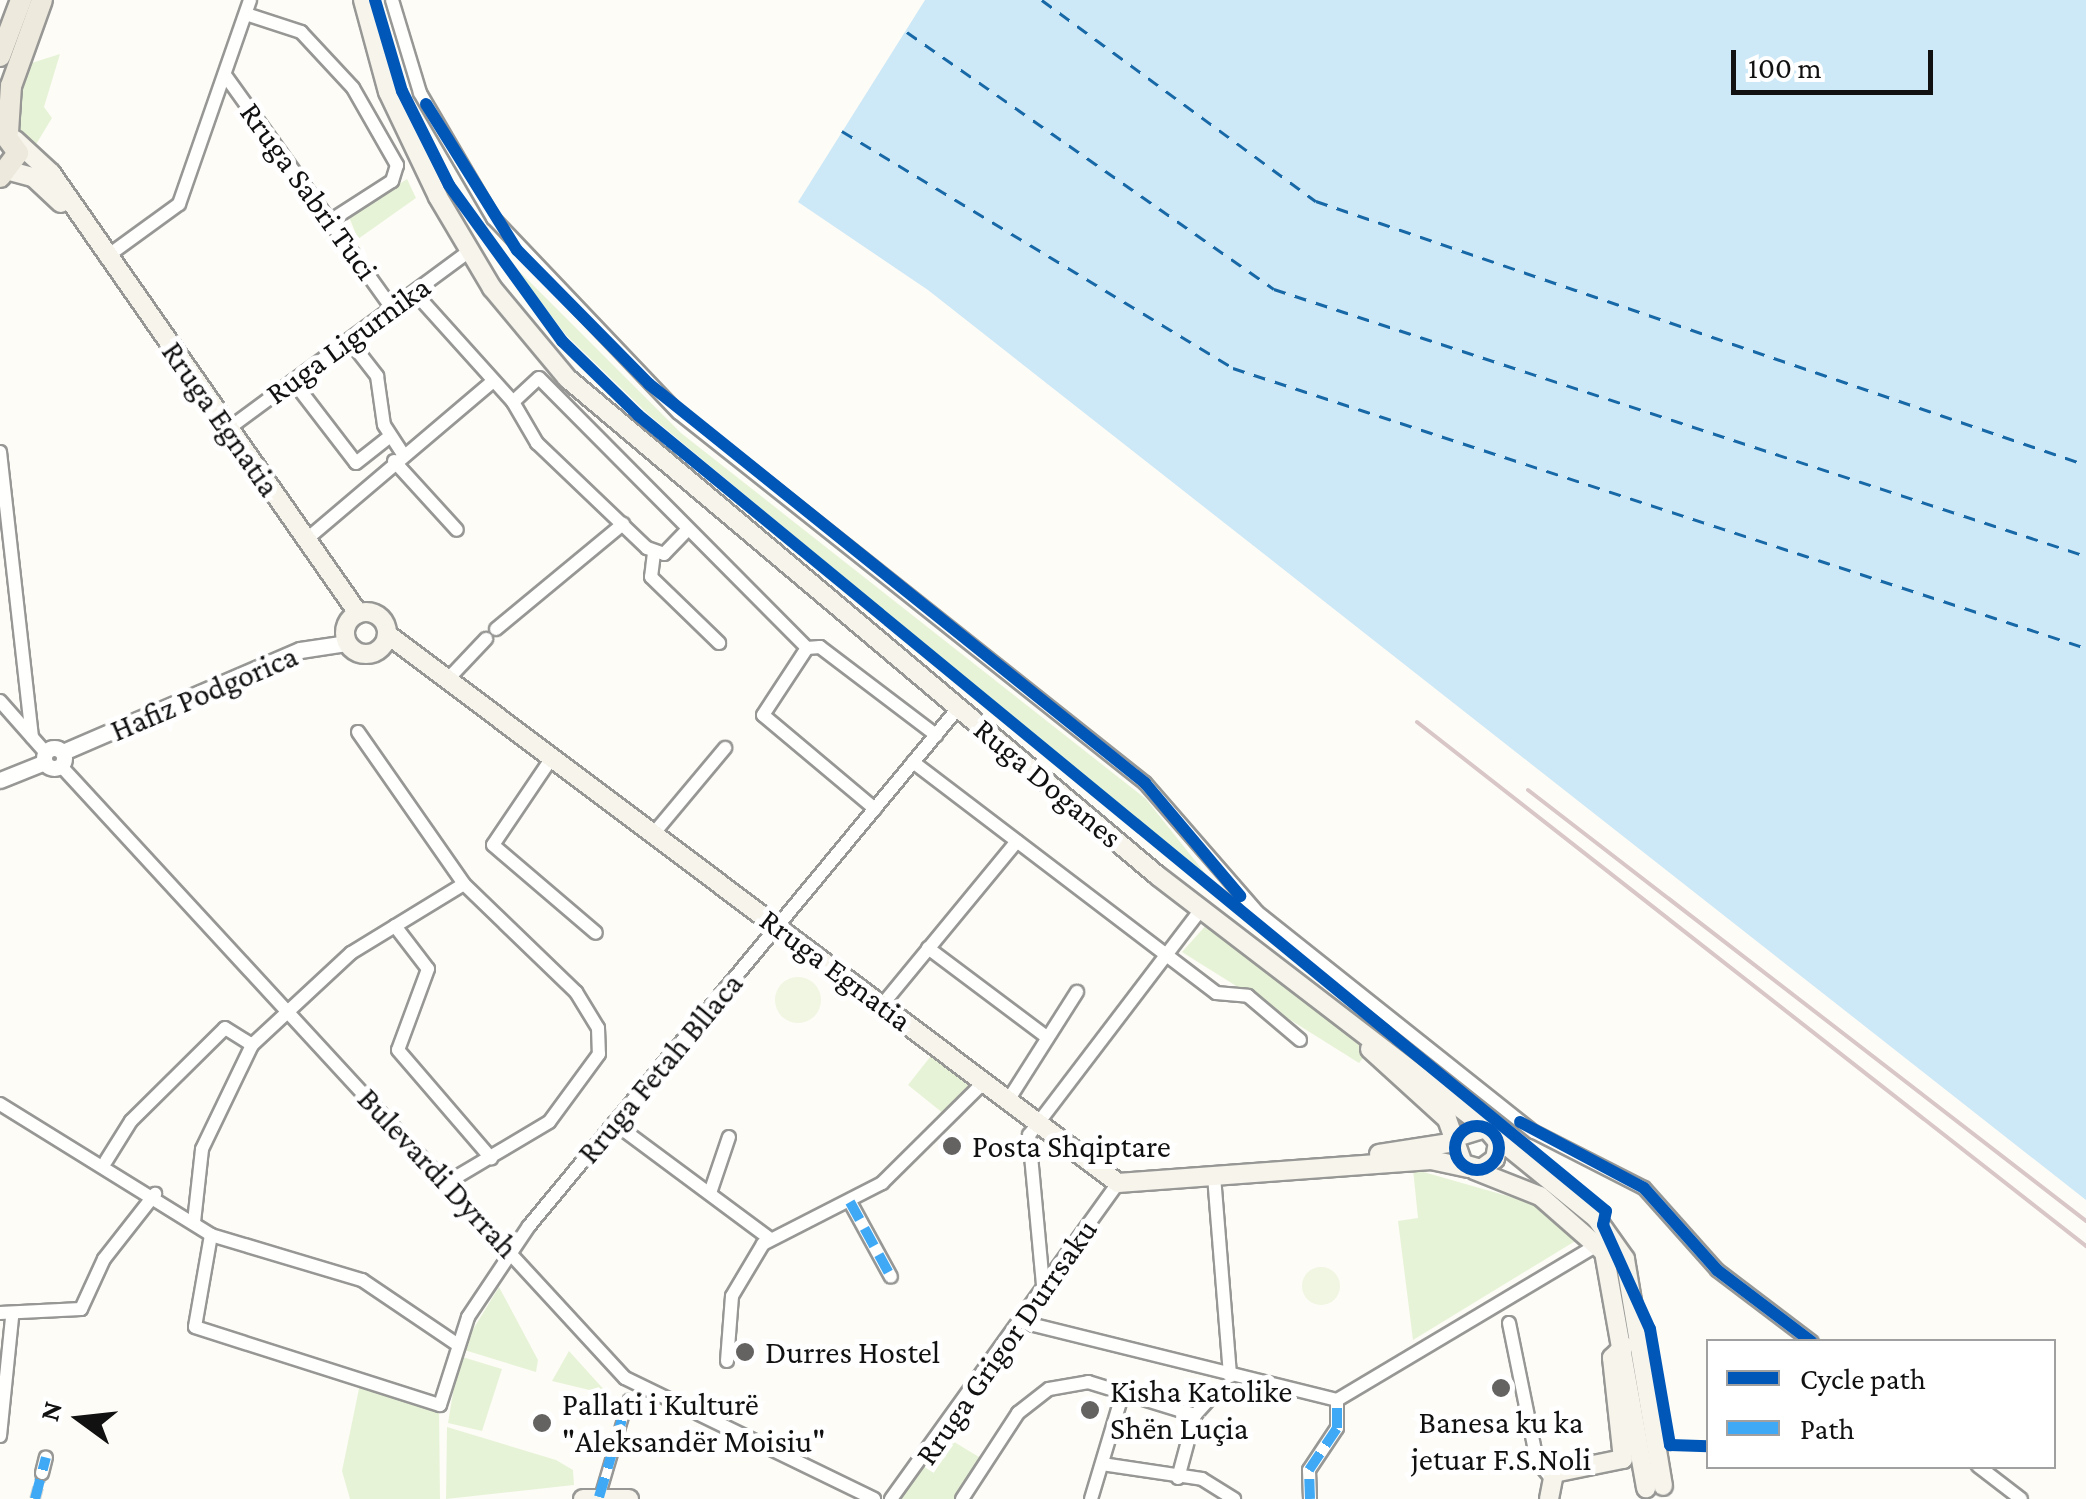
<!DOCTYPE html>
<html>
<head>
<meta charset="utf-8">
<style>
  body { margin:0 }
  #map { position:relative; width:2086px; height:1499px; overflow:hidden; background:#fdfcf7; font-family:"Crimson Pro",serif }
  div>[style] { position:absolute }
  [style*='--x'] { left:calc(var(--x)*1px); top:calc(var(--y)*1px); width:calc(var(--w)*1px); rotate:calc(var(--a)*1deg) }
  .green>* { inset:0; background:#e7f3d7 }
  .pitch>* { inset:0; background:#f0f6e1 }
  .round { border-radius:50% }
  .water>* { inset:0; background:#cde8f7 }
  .ferry>* { height:2.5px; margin-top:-1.25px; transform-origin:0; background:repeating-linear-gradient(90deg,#1768a6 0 12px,transparent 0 22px) }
  .minor-tunnel>* { height:12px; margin-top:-6px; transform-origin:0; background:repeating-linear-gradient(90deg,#dad9d4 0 12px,transparent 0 18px) }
  .roads { filter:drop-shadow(2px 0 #979795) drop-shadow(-2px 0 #979795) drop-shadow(0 2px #979795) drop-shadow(0 -2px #979795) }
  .pedestrian>* { height:9px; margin:-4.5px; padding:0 4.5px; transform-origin:4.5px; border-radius:4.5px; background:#fffffe }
  .minor>* { height:12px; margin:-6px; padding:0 6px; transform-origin:6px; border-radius:6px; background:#fffffe }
  .tertiary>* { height:15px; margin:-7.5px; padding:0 7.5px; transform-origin:7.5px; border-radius:7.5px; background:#fffffe }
  .tertiary>.ring { margin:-7.5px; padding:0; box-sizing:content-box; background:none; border:15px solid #fffffe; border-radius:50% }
  .secondary>* { height:18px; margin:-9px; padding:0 9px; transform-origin:9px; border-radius:9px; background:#f6f4eb }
  .secondary>.ring { margin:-9px; padding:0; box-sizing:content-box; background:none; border:18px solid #f6f4eb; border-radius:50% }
  .primary>* { height:20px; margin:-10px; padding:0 10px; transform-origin:10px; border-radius:10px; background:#ede9dc }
  .rail>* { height:4px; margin:-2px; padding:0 2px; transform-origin:2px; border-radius:2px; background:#d9c6c7 }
  .quiet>* { height:10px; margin-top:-5px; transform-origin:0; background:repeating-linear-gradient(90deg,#3fa9f5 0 20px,transparent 0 30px) }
  .cycleway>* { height:12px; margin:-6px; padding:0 6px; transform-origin:6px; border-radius:6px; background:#0057b8 }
  .cycleway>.ring { margin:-6px; padding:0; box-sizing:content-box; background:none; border:12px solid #0057b8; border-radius:50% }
  .dots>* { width:28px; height:28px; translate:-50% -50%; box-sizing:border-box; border:5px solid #fff; border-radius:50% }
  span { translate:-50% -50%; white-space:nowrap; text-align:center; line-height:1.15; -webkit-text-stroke:10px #fff; paint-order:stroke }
  .street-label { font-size:32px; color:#111 }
  .poi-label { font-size:32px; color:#111 }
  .left { translate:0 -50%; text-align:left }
  .legend { position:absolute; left:1706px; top:1339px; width:350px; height:130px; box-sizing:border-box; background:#fff; border:2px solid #a0a0a0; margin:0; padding:12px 18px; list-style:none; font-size:30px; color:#111 }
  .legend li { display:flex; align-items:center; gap:20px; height:50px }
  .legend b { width:50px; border:2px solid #a0a0a0 }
  .north { position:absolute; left:30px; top:1369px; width:100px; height:100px; -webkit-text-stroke:8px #fff; paint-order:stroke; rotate:285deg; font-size:28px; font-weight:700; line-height:40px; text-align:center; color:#111 }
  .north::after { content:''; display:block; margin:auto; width:35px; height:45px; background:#111; clip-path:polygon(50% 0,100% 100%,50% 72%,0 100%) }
  .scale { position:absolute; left:1731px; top:50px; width:202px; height:45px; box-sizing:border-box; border:5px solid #111; border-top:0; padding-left:12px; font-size:30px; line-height:35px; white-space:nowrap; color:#111; -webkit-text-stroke:8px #fff; paint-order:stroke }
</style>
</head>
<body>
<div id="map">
  <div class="green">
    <i style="clip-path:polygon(60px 54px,44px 107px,52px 118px,35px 146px,18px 133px,22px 66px)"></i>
    <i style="clip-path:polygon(407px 179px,416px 198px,358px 239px,349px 217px)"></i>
    <i style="clip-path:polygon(511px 263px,681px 433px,1146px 799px,1216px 887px,649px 415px,566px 335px)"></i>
    <i style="clip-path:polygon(1208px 923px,1368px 1052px,1359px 1063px,1182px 952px)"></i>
    <i style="clip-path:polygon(934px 1052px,974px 1082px,944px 1114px,908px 1085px)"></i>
    <i style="clip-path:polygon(1413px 1169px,1536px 1204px,1577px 1240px,1413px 1340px,1398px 1221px,1418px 1218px)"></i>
    <i style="clip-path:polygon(499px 1287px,538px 1360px,536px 1372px,461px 1349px)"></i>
    <i style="clip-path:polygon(569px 1351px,607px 1393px,606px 1394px,552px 1381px)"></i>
    <i style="clip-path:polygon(459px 1356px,502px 1369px,482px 1431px,448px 1423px)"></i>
    <i style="clip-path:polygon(361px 1379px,439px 1407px,440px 1499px,350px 1499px,342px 1471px)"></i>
    <i style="clip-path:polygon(447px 1427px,556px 1460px,573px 1470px,574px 1485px,446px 1499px)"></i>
    <i style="clip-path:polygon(941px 1434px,984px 1460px,959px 1499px,900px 1499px)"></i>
  </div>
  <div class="pitch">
    <i class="round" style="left:775px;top:977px;width:46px;height:46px"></i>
    <i class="round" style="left:1302px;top:1267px;width:38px;height:38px"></i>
  </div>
  <div class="water">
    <i style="clip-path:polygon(925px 0,2086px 0,2086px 1200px,928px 290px,798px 202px)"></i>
  </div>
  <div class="ferry">
    <i style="--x:1042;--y:0;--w:340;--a:36.3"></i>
    <i style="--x:1316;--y:201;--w:814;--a:18.92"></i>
    <i style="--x:907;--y:32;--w:448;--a:35"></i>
    <i style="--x:1274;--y:289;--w:855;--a:18.2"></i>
    <i style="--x:842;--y:131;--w:457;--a:31.2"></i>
    <i style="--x:1233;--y:368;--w:898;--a:18.17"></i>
  </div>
  <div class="minor-tunnel">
    <i style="--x:35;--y:1499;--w:27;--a:-75"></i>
  </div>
  <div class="roads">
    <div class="pedestrian">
      <i style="--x:599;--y:1497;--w:102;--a:-73.5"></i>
    </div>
    <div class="minor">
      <i style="--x:392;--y:0;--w:97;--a:73.2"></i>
      <i style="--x:420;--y:93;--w:145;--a:59.7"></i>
      <i style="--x:493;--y:218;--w:269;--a:46.4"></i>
      <i style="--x:679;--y:413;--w:595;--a:38.45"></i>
      <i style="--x:1145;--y:783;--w:171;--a:49"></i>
      <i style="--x:1257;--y:912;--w:354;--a:38.5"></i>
      <i style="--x:1534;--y:1132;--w:123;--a:27"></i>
      <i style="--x:1644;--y:1188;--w:110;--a:48.3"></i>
      <i style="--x:1717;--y:1270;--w:119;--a:37.2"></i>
      <i style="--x:246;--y:14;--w:58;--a:18.1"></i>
      <i style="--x:301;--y:32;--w:76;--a:47.1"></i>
      <i style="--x:353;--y:88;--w:89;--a:60.3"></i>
      <i style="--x:397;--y:165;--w:17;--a:107"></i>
      <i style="--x:392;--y:181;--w:74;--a:147.2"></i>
      <i style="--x:225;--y:75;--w:287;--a:54.4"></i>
      <i style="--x:106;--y:257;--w:90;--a:-36"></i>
      <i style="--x:179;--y:204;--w:216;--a:-70.8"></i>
      <i style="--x:415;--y:293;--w:147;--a:48"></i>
      <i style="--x:513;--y:402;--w:48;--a:59.7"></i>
      <i style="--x:537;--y:443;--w:152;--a:43.7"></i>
      <i style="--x:647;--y:548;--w:18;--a:19"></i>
      <i style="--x:664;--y:554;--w:33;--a:-46"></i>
      <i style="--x:349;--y:340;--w:46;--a:52.1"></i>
      <i style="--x:377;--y:376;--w:49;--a:81.9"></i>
      <i style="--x:384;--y:425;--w:35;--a:57"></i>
      <i style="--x:293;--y:381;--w:103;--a:52.5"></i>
      <i style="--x:356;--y:463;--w:42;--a:-38.2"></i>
      <i style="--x:513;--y:402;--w:35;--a:-43"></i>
      <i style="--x:539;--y:378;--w:380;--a:45.2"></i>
      <i style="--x:228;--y:429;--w:298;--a:-36.4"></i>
      <i style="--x:0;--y:452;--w:287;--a:83.6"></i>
      <i style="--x:394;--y:461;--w:93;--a:47.6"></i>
      <i style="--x:307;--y:539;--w:244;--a:-40.3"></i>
      <i style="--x:654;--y:553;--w:24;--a:97"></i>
      <i style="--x:651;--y:577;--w:95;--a:44.1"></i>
      <i style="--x:496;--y:629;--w:165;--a:-39.6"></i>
      <i style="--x:449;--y:678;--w:54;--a:-46.5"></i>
      <i style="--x:0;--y:701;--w:69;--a:48.5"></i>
      <i style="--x:358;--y:732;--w:185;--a:55.1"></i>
      <i style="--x:464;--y:884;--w:156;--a:44"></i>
      <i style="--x:576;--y:992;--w:42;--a:58.6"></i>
      <i style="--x:598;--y:1028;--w:26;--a:88"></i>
      <i style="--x:599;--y:1054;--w:84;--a:126.3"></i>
      <i style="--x:549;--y:1122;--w:117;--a:149.3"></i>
      <i style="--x:553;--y:756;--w:107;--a:124"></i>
      <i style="--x:493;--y:845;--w:135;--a:40.5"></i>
      <i style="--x:913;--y:762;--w:381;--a:37.3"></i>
      <i style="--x:1216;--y:993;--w:32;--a:5"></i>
      <i style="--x:1248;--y:996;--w:68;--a:40.2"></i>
      <i style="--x:61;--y:766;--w:832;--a:47.34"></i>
      <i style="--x:625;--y:1378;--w:277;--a:25.9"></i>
      <i style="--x:875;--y:809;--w:146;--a:-140"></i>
      <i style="--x:763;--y:715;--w:80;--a:-56.7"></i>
      <i style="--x:807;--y:648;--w:13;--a:-4"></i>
      <i style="--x:820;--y:647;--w:146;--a:37.2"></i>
      <i style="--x:654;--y:833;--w:111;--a:-50.1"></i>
      <i style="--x:395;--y:926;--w:54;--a:52.5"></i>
      <i style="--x:428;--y:969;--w:86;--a:110.3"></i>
      <i style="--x:398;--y:1050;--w:143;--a:49.3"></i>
      <i style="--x:928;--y:948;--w:145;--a:36.9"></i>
      <i style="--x:882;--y:1005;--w:212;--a:-50.5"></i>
      <i style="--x:1009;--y:1099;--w:127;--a:-57.6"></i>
      <i style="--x:0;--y:1104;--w:248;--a:31.8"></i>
      <i style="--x:211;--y:1235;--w:158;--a:16.6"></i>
      <i style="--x:362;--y:1280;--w:112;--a:34.1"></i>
      <i style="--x:614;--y:1123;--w:194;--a:36.6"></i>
      <i style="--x:106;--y:1161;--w:47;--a:-58"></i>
      <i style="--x:131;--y:1121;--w:132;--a:-44.7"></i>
      <i style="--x:225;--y:1028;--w:32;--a:32"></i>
      <i style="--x:1214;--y:1176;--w:201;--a:85.4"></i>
      <i style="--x:710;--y:1193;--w:59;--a:-71.3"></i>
      <i style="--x:850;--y:1202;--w:85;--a:61.3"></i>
      <i style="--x:194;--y:1222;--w:73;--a:-83.7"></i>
      <i style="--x:202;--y:1149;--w:115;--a:-64.3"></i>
      <i style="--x:252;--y:1045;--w:135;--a:-42.9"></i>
      <i style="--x:351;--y:953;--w:132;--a:-31.4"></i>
      <i style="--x:211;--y:1235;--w:93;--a:99.9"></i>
      <i style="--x:195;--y:1327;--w:257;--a:17.7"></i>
      <i style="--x:440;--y:1405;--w:92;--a:-72.3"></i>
      <i style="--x:468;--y:1317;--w:110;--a:-56.2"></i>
      <i style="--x:529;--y:1226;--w:674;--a:-50.36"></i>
      <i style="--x:1043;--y:1285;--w:151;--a:-95.3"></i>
      <i style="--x:1029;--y:1135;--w:284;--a:-52.7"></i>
      <i style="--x:0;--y:1313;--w:81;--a:-2.8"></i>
      <i style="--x:81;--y:1309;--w:55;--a:-65.3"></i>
      <i style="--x:104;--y:1259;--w:83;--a:-51.9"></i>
      <i style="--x:1018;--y:1321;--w:329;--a:13.9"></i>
      <i style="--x:1337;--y:1400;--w:305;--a:-30.8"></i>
      <i style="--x:1509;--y:1323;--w:141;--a:78.5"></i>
      <i style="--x:1537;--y:1461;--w:21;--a:51"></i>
      <i style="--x:727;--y:1361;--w:65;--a:-85.6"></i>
      <i style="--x:732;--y:1296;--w:61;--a:-59.2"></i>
      <i style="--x:763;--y:1244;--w:134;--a:-27.1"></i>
      <i style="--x:882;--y:1183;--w:144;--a:-44.7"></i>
      <i style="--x:0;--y:1436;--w:119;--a:-84.2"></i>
      <i style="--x:1102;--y:1464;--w:101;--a:8.5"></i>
      <i style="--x:1202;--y:1479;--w:38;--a:32"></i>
      <i style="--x:1978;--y:1466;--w:54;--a:37.5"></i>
      <i style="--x:42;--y:1473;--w:16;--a:-76"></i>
      <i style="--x:1178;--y:1478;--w:65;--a:-74.9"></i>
      <i style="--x:1195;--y:1415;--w:28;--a:-48"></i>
      <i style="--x:891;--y:1499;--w:389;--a:-54.3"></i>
      <i style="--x:962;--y:1499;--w:103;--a:-56.9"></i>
      <i style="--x:1018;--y:1413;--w:39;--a:-38"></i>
      <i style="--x:1049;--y:1389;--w:40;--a:-10"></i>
      <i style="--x:1088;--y:1382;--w:112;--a:17.1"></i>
      <i style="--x:1091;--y:1499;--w:112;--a:-73.3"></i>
      <i style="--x:1310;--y:1499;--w:29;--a:-92"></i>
      <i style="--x:1309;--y:1470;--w:50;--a:-56.3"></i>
      <i style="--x:1337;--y:1428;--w:28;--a:-90"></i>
    </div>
    <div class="tertiary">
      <i class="ring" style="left:44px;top:748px;width:5px;height:5px"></i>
      <i style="--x:63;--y:752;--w:258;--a:-23.3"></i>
      <i style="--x:300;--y:650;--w:48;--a:-8.5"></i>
      <i style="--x:0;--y:780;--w:48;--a:-21.8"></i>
    </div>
    <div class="secondary">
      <i style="--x:363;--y:0;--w:95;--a:74.8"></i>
      <i style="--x:388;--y:92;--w:116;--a:64.5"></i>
      <i style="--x:438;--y:197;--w:106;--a:59.3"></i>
      <i style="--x:492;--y:288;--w:117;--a:50.2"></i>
      <i style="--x:567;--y:378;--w:773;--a:40.12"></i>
      <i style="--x:1158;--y:876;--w:414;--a:37.5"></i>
      <i style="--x:15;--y:140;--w:49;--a:42.5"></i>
      <i style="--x:51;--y:173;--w:537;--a:55.1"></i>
      <i style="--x:10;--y:171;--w:24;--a:15"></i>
      <i style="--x:33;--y:177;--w:38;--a:43"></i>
      <i class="ring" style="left:345px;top:612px;width:24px;height:24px"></i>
      <i style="--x:387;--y:634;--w:914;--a:36.91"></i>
      <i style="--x:1118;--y:1183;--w:314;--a:-4.2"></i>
      <i style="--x:1431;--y:1160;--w:38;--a:12"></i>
      <i style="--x:1370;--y:1049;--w:104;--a:42.3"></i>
      <i style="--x:1447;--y:1119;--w:48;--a:70.4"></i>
      <i style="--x:1463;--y:1164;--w:19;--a:16"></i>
      <i style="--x:1481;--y:1169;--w:17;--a:-36"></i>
      <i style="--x:1495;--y:1159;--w:17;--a:-80"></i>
      <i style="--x:1498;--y:1142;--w:18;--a:-131"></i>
      <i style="--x:1486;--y:1128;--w:28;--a:163"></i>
      <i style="--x:1495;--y:1136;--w:130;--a:39.1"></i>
      <i style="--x:1596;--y:1218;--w:50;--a:54.7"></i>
      <i style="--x:1625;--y:1259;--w:230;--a:80.5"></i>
      <i style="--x:1379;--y:1154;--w:78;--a:-8.9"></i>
      <i style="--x:1474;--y:1170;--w:71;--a:21.5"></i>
      <i style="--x:1540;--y:1196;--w:85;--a:41.2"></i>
      <i style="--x:1604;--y:1252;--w:240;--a:79.9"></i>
      <i style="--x:583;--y:1499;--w:46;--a:0"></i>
      <i style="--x:1549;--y:1499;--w:26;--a:-79"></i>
      <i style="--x:1554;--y:1473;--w:70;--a:-11.5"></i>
      <i style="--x:1623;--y:1459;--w:102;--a:-96.2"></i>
      <i style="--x:1612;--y:1358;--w:17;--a:-45"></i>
    </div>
    <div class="primary">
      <i style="--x:0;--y:56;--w:60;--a:-69.4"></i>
      <i style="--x:0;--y:128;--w:31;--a:54"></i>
      <i style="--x:18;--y:153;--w:30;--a:127"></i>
      <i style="--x:8;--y:132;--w:46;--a:-86.3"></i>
      <i style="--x:11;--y:86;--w:91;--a:-70.2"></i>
    </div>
  </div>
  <div class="rail">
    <i style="--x:1417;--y:722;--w:850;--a:38.07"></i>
    <i style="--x:1528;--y:790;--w:705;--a:37.68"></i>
  </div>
  <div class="quiet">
    <i style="--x:850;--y:1202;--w:85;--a:61.3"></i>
    <i style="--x:599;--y:1497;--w:102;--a:-73.5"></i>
    <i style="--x:35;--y:1499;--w:43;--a:-75.3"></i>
    <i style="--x:1310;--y:1499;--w:29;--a:-92"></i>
    <i style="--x:1309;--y:1470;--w:50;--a:-56.3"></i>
    <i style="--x:1337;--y:1428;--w:28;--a:-90"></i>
  </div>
  <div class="cycleway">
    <i style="--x:375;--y:0;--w:95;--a:73.5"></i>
    <i style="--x:402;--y:91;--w:105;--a:63.4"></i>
    <i style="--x:449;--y:185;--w:193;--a:54.1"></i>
    <i style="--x:562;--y:341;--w:106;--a:44.2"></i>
    <i style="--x:638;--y:415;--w:1253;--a:39.43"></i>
    <i style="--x:1606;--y:1211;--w:14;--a:102"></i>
    <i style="--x:1603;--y:1225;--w:114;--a:65.7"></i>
    <i style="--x:1650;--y:1329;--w:118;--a:80.2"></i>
    <i style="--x:1670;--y:1445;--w:38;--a:2"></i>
    <i style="--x:426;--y:104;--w:172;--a:58.1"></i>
    <i style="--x:517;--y:250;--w:188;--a:45.4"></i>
    <i style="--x:649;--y:384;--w:637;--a:38.81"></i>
    <i style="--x:1145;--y:783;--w:148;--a:49.9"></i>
    <i style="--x:1520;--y:1122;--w:140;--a:28"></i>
    <i style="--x:1644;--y:1188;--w:110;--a:48.3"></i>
    <i style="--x:1717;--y:1270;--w:119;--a:37.2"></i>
    <i class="ring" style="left:1455px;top:1126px;width:32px;height:32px"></i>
  </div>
  <div class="dots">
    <i style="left:952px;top:1146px;background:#646362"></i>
    <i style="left:745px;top:1352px;background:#646362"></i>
    <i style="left:1501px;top:1388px;background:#646362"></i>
    <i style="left:1090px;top:1410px;background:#646362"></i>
    <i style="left:542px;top:1423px;background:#646362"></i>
  </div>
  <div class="street-label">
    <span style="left:309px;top:191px;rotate:54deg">Rruga Sabri Tuci</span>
    <span style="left:348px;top:340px;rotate:-36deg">Ruga Ligurnika</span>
    <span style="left:221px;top:419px;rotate:55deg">Rruga Egnatia</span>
    <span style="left:204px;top:693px;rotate:-23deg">Hafiz Podgorica</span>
    <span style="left:1048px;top:783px;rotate:40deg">Ruga Doganes</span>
    <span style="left:836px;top:970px;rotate:37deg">Rruga Egnatia</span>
    <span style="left:660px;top:1068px;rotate:-50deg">Rruga Fetah Bllaca</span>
    <span style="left:438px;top:1173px;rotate:47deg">Bulevardi Dyrrah</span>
    <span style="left:1006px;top:1342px;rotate:-55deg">Rruga Grigor Durrsaku</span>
  </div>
  <div class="poi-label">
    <span class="left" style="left:972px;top:1146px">Posta Shqiptare</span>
    <span class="left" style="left:765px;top:1352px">Durres Hostel</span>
    <span class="left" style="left:1110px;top:1410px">Kisha Katolike<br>Shën Luçia</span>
    <span class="left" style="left:562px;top:1423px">Pallati i Kulturë<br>"Aleksandër Moisiu"</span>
    <span style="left:1501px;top:1441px">Banesa ku ka<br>jetuar F.S.Noli</span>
  </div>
  <ul class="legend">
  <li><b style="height:12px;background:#0057b8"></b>Cycle path</li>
  <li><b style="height:12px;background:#3fa9f5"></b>Path</li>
  </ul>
  <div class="north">N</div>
  <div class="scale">100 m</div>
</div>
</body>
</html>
